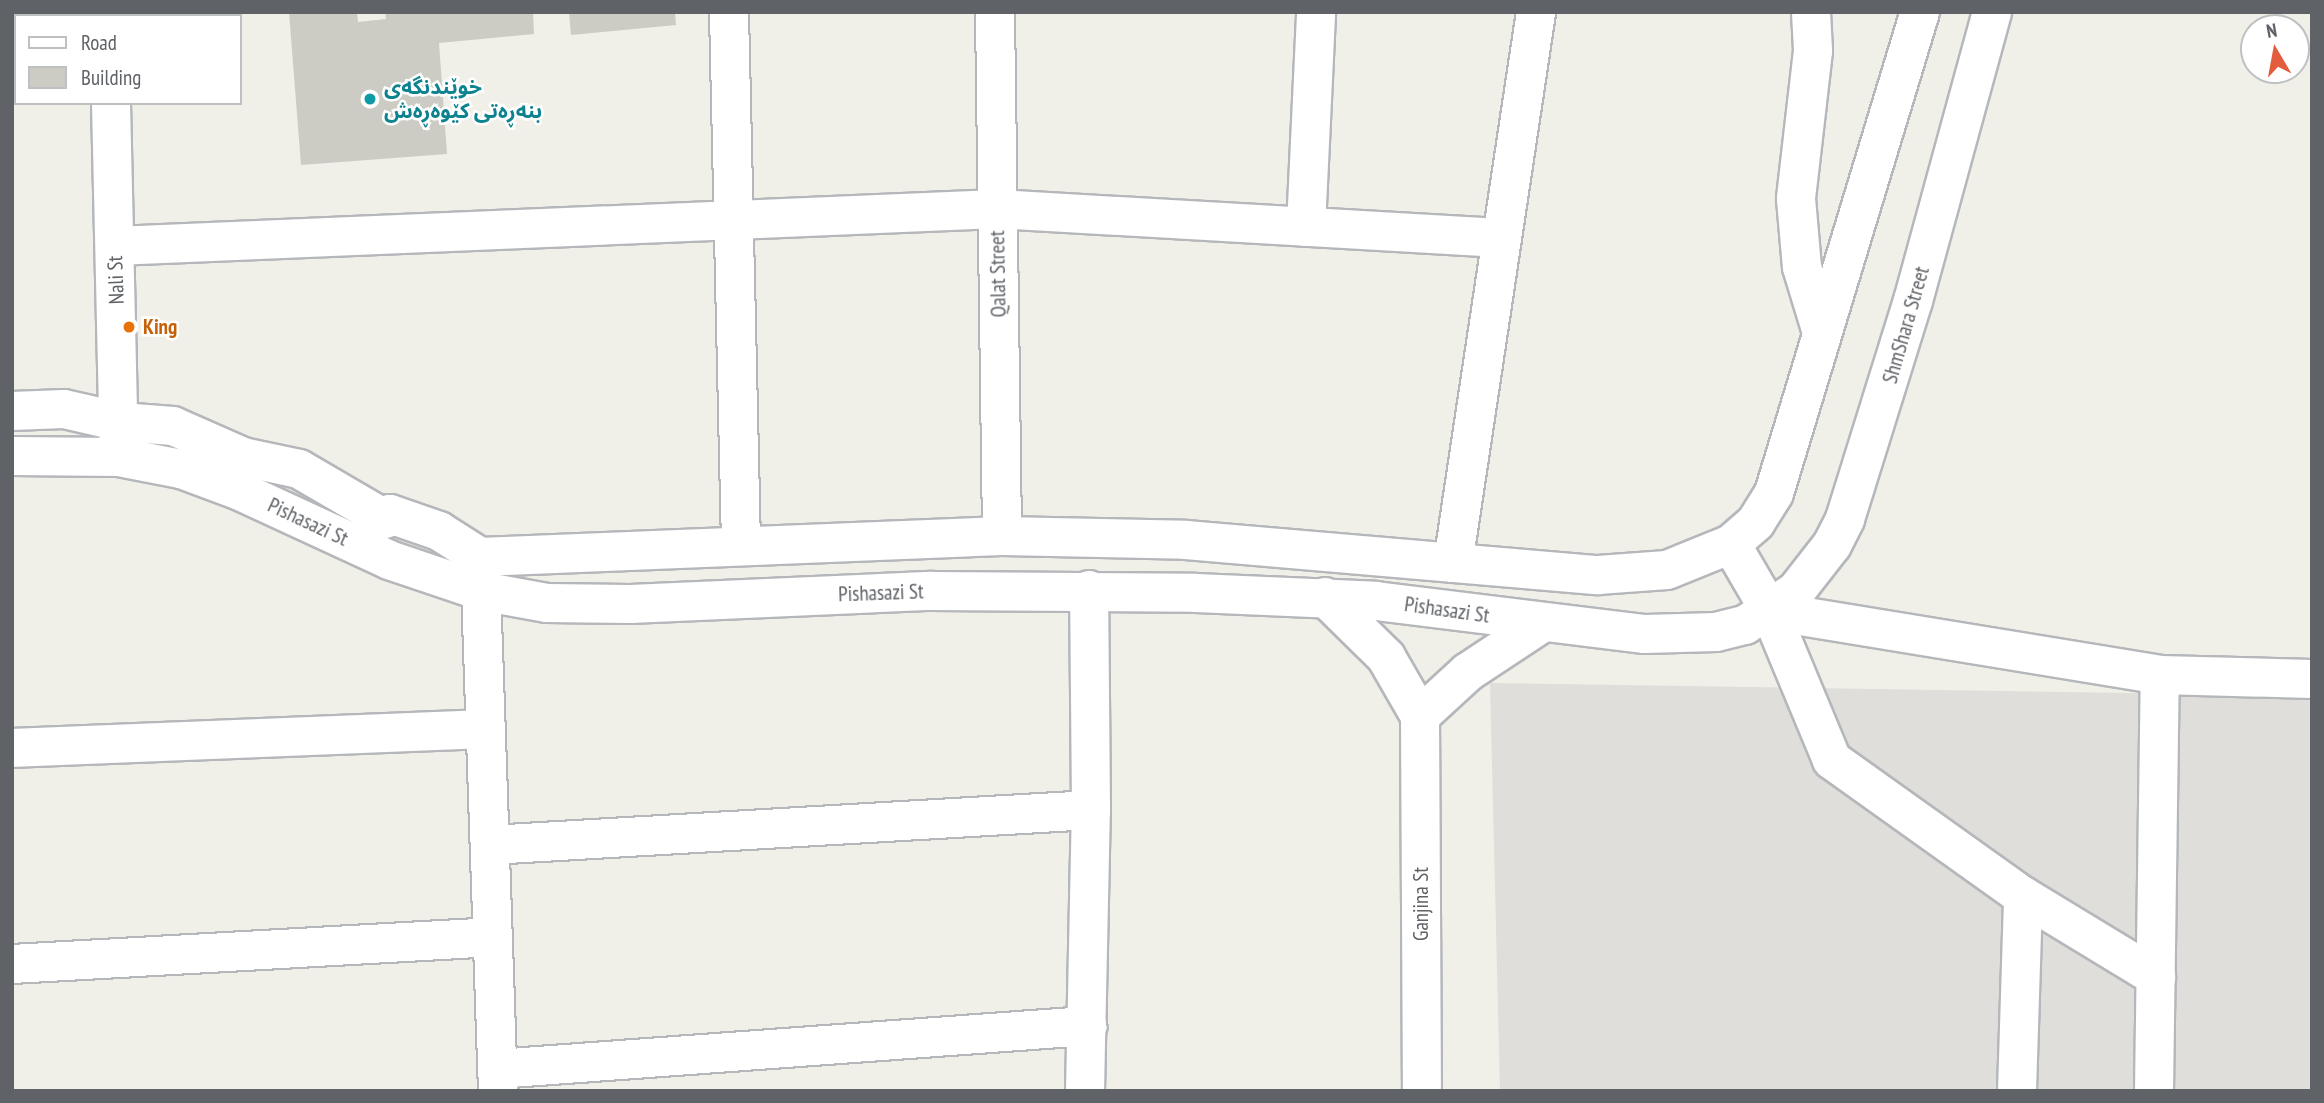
<!DOCTYPE html>
<html>
<head>
<meta charset="utf-8">
<style>
  body { margin:0 }
  #map { position:relative; width:2324px; height:1103px; overflow:hidden; background:#f0efe8; font-family:"PT Sans Narrow","Noto Sans Arabic",sans-serif }
  div>[style] { position:absolute }
  [style*='--x'] { left:calc(var(--x)*1px); top:calc(var(--y)*1px); width:calc(var(--w)*1px); rotate:calc(var(--a)*1deg) }
  .industrial>* { inset:0; background:#dfdeda }
  .building>* { inset:0; background:#cccbc4 }
  .roads { filter:drop-shadow(2px 0 #b5b7bb) drop-shadow(-2px 0 #b5b7bb) drop-shadow(0 2px #b5b7bb) drop-shadow(0 -2px #b5b7bb) }
  .street>* { height:38px; margin:-19px; padding:0 19px; transform-origin:19px; border-radius:19px; background:#fff }
  .secondary>* { height:38px; margin:-19px; padding:0 19px; transform-origin:19px; border-radius:19px; background:#fff }
  .dots>* { width:19px; height:19px; translate:-50% -50%; box-sizing:border-box; border:4px solid #fff; border-radius:50% }
  span { translate:-50% -50%; white-space:nowrap; text-align:center; line-height:1.15; -webkit-text-stroke:5px #fff; paint-order:stroke }
  .culture-label { font-size:21px; color:#0d838f; font-weight:700 }
  .left { translate:0 -50%; text-align:left }
  .street-label { font-size:21px; color:#5f6267 }
  .food-label { font-size:21px; color:#c56008; font-weight:700 }
  .frame { position:absolute; inset:0; border:14px solid #5f6267; pointer-events:none }
  .legend { position:absolute; left:14px; top:14px; width:228px; height:91px; box-sizing:border-box; background:#fff; border:2px solid #bfc0c2; margin:0; padding:9px 12px; list-style:none; font-size:21px; color:#5f6267 }
  .legend li { display:flex; align-items:center; gap:14px; height:35px }
  .legend b { width:35px; border:2px solid #bfc0c2 }
  .north { position:absolute; left:2240px; top:14px; width:70px; height:70px; box-sizing:border-box; background:#fff; border:2px solid #bfc0c2; border-radius:50%; rotate:350deg; font-size:19px; font-weight:700; line-height:28px; text-align:center; color:#5f6267 }
  .north::after { content:''; display:block; margin:auto; width:24px; height:32px; background:#e25c3d; clip-path:polygon(50% 0,100% 100%,50% 72%,0 100%) }
</style>
</head>
<body>
<div id="map">
  <div class="industrial">
    <i style="clip-path:polygon(1490px 683px,2312px 696px,2312px 1091px,1500px 1091px)"></i>
  </div>
  <div class="building">
    <i style="clip-path:polygon(289px 12px,357px 12px,358px 22px,386px 19px,385px 12px,533px 12px,534px 34px,439px 43px,447px 154px,301px 165px)"></i>
    <i style="clip-path:polygon(569px 12px,675px 12px,676px 25px,571px 35px)"></i>
  </div>
  <div class="roads">
    <div class="street">
      <i style="--x:108;--y:12;--w:4;--a:90"></i>
      <i style="--x:729;--y:12;--w:534;--a:88.71"></i>
      <i style="--x:995;--y:12;--w:524;--a:89.23"></i>
      <i style="--x:1811;--y:12;--w:39;--a:87"></i>
      <i style="--x:1813;--y:51;--w:149;--a:96.6"></i>
      <i style="--x:1796;--y:199;--w:68;--a:85"></i>
      <i style="--x:1802;--y:267;--w:69;--a:73.1"></i>
      <i style="--x:111;--y:103;--w:352;--a:88.7"></i>
      <i style="--x:1306;--y:227;--w:215;--a:-87.3"></i>
      <i style="--x:115;--y:246;--w:883;--a:-2.4"></i>
      <i style="--x:997;--y:209;--w:504;--a:3.3"></i>
      <i style="--x:480;--y:560;--w:531;--a:88.06"></i>
      <i style="--x:1453;--y:563;--w:557;--a:-81.43"></i>
      <i style="--x:1325;--y:597;--w:86;--a:44.5"></i>
      <i style="--x:1386;--y:657;--w:68;--a:60"></i>
      <i style="--x:1420;--y:716;--w:375;--a:89.7"></i>
      <i style="--x:1770;--y:611;--w:161;--a:67.4"></i>
      <i style="--x:1832;--y:760;--w:234;--a:35.5"></i>
      <i style="--x:2023;--y:896;--w:156;--a:31.3"></i>
      <i style="--x:1770;--y:611;--w:395;--a:9.3"></i>
      <i style="--x:2160;--y:675;--w:152;--a:1.5"></i>
      <i style="--x:1420;--y:716;--w:65;--a:-42.5"></i>
      <i style="--x:1468;--y:672;--w:89;--a:-33.5"></i>
      <i style="--x:12;--y:748;--w:474;--a:-2.3"></i>
      <i style="--x:490;--y:845;--w:602;--a:-3.33"></i>
      <i style="--x:12;--y:964;--w:482;--a:-3.2"></i>
      <i style="--x:497;--y:1069;--w:592;--a:-4.17"></i>
      <i style="--x:1085;--y:1091;--w:281;--a:-88.8"></i>
      <i style="--x:1091;--y:810;--w:220;--a:-90.5"></i>
      <i style="--x:2017;--y:1091;--w:195;--a:-88.2"></i>
      <i style="--x:2154;--y:1091;--w:416;--a:-89.2"></i>
    </div>
    <div class="secondary">
      <i style="--x:12;--y:411;--w:52;--a:-2.2"></i>
      <i style="--x:64;--y:409;--w:58;--a:12.8"></i>
      <i style="--x:121;--y:422;--w:52;--a:4.4"></i>
      <i style="--x:173;--y:426;--w:77;--a:23.9"></i>
      <i style="--x:243;--y:457;--w:57;--a:12.1"></i>
      <i style="--x:299;--y:469;--w:99;--a:30.2"></i>
      <i style="--x:385;--y:519;--w:7;--a:-45"></i>
      <i style="--x:390;--y:514;--w:52;--a:19.1"></i>
      <i style="--x:439;--y:531;--w:49;--a:32.4"></i>
      <i style="--x:480;--y:557;--w:522;--a:-2.3"></i>
      <i style="--x:1002;--y:536;--w:184;--a:1.2"></i>
      <i style="--x:1186;--y:540;--w:413;--a:4.9"></i>
      <i style="--x:1598;--y:575;--w:69;--a:-4.1"></i>
      <i style="--x:1667;--y:570;--w:69;--a:-22.1"></i>
      <i style="--x:1731;--y:544;--w:33;--a:-41"></i>
      <i style="--x:1756;--y:522;--w:34;--a:-58"></i>
      <i style="--x:1774;--y:493;--w:503;--a:-73.12"></i>
      <i style="--x:12;--y:456;--w:107;--a:0.5"></i>
      <i style="--x:119;--y:457;--w:63;--a:11"></i>
      <i style="--x:181;--y:469;--w:63;--a:20.4"></i>
      <i style="--x:240;--y:491;--w:164;--a:24.8"></i>
      <i style="--x:389;--y:560;--w:97;--a:18.6"></i>
      <i style="--x:481;--y:591;--w:67;--a:10.3"></i>
      <i style="--x:547;--y:603;--w:83;--a:0.7"></i>
      <i style="--x:630;--y:604;--w:302;--a:-2.5"></i>
      <i style="--x:932;--y:591;--w:264;--a:0.4"></i>
      <i style="--x:1196;--y:593;--w:180;--a:2.5"></i>
      <i style="--x:1376;--y:601;--w:271;--a:7"></i>
      <i style="--x:1645;--y:634;--w:71;--a:-1.6"></i>
      <i style="--x:1716;--y:632;--w:30;--a:-14"></i>
      <i style="--x:1745;--y:625;--w:61;--a:-33.7"></i>
      <i style="--x:1796;--y:591;--w:58;--a:-52"></i>
      <i style="--x:1832;--y:545;--w:29;--a:-63"></i>
      <i style="--x:1845;--y:519;--w:228;--a:-72.7"></i>
      <i style="--x:1913;--y:301;--w:300;--a:-74.7"></i>
      <i style="--x:1731;--y:544;--w:78;--a:59.8"></i>
    </div>
  </div>
  <div class="dots">
    <i style="left:370px;top:99px;background:#0f9aa8"></i>
    <i style="left:129px;top:327px;background:#e8710a"></i>
  </div>
  <div class="culture-label">
    <span class="left" style="left:384px;top:99px">خوێندنگەی<br>بنەڕەتی کێوەڕەش</span>
  </div>
  <div class="street-label">
    <span style="left:998px;top:274px;rotate:-91deg">Qalat Street</span>
    <span style="left:116px;top:280px;rotate:-92deg">Nali St</span>
    <span style="left:1906px;top:325px;rotate:-74deg">ShmShara Street</span>
    <span style="left:308px;top:522px;rotate:25deg">Pishasazi St</span>
    <span style="left:881px;top:593px;rotate:-2deg">Pishasazi St</span>
    <span style="left:1447px;top:610px;rotate:8deg">Pishasazi St</span>
    <span style="left:1421px;top:904px;rotate:-90deg">Ganjina St</span>
  </div>
  <div class="food-label">
    <span class="left" style="left:143px;top:327px">King</span>
  </div>
  <div class="frame"></div>
  <ul class="legend">
  <li><b style="height:9px;background:#fff"></b>Road</li>
  <li><b style="height:19px;background:#cccbc4"></b>Building</li>
  </ul>
  <div class="north">N</div>
</div>
</body>
</html>
